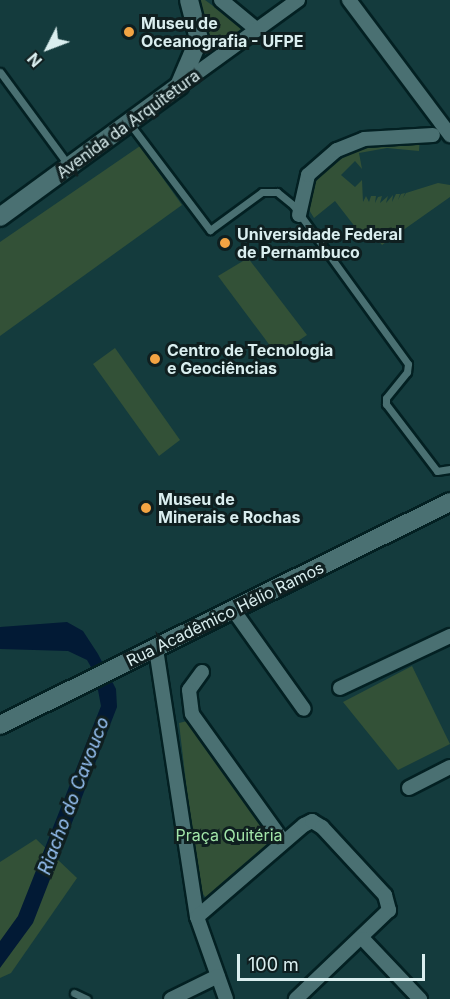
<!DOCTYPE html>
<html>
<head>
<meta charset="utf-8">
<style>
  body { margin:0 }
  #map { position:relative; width:450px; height:999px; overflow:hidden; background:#143b3d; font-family:Inter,sans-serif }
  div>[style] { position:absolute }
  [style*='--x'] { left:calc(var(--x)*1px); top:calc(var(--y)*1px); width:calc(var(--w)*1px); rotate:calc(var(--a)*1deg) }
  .green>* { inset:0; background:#335137 }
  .water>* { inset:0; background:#021a35 }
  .roads { filter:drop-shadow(2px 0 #032022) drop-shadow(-2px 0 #032022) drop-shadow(0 2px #032022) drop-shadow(0 -2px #032022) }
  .lane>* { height:7px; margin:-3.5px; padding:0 3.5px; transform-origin:3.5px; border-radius:3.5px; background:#4a7072 }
  .street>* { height:14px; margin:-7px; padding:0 7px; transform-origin:7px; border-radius:7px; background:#4a7072 }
  .secondary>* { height:18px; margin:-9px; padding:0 9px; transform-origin:9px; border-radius:9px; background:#4a7072 }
  .dots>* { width:16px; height:16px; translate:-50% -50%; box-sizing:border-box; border:3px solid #0f1f20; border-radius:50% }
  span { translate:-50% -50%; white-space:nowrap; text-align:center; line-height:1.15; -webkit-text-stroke:6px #0f1f20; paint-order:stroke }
  .poi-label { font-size:16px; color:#daeeef; font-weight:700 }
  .left { translate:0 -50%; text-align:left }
  .street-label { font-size:16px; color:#daeeef }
  .park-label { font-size:16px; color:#a2e5a9 }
  .water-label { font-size:18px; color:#97c2f4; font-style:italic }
  .north { position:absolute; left:18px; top:18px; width:60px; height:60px; -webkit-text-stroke:4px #0f1f20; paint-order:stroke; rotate:228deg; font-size:16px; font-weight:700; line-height:24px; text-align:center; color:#daeeef }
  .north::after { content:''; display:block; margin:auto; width:21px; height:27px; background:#daeeef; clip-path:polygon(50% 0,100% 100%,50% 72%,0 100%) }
  .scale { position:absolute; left:237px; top:954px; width:188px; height:27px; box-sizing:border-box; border:3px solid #daeeef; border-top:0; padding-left:8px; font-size:18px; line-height:21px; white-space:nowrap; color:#daeeef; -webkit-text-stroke:4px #0f1f20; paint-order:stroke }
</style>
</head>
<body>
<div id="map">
  <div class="green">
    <i style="clip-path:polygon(196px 0,205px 0,244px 29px,207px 57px,207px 18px)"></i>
    <i style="clip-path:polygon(420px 137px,419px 151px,387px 148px,359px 153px,362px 169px,355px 161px,341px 175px,355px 187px,362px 180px,363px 202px,366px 196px,369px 202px,371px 196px,376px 196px,375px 203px,378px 197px,382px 196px,380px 203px,388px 196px,386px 203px,393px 195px,392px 202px,396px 194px,400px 194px,398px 200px,401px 194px,405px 193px,403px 198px,406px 193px,438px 183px,450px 185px,450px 197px,382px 245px,374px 235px,366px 241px,335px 201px,314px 218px,306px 205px,312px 175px,348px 148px)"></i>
    <i style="clip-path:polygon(140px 146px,182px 205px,0 336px,0 242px)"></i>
    <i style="clip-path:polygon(248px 258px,307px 335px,277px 355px,218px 276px)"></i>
    <i style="clip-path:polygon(115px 348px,180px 440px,159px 456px,93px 364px)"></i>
    <i style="clip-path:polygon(412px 666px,450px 744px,398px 770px,343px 702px)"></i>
    <i style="clip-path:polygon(191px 720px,273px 836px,269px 848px,207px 900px,198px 886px,179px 723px)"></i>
    <i style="clip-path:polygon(36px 839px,77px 878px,11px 973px,0 978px,0 862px)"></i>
  </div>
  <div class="water">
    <i style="clip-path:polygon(67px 622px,83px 631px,98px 654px,116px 689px,117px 707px,33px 923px,0 968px,0 941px,18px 916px,101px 706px,95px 674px,87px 660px,68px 651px,0 649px,0 627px)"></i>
  </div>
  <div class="roads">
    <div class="lane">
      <i style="--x:0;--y:72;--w:117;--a:53.7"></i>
      <i style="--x:130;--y:124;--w:133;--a:53"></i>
      <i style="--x:210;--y:230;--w:64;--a:-36.2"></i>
      <i style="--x:262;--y:192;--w:15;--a:0"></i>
      <i style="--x:277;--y:192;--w:21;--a:39"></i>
      <i style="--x:293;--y:205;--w:196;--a:54.1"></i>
      <i style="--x:408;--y:364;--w:8;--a:97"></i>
      <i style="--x:407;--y:372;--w:33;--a:129"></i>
      <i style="--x:386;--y:398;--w:6;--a:90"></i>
      <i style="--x:386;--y:404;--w:84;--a:52.7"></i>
      <i style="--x:437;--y:471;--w:13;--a:-9"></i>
      <i style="--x:74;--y:993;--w:14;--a:25"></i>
    </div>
    <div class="street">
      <i style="--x:221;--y:0;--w:45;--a:39.6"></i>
      <i style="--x:349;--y:0;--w:169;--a:53.2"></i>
      <i style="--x:179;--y:86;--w:147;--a:-35.9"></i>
      <i style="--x:299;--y:215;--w:41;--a:-77.3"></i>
      <i style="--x:308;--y:175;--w:38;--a:-41"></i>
      <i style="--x:337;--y:150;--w:29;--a:-22"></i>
      <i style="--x:364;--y:139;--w:69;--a:-3.3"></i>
      <i style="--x:234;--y:611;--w:120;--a:54.5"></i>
      <i style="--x:156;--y:649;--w:271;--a:81.3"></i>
      <i style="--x:197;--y:917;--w:87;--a:70.5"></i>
      <i style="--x:202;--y:672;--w:22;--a:126"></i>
      <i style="--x:189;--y:690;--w:24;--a:83"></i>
      <i style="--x:192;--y:714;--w:156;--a:54.4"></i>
      <i style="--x:340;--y:688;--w:122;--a:-25.3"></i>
      <i style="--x:409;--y:788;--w:46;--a:-27.1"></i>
      <i style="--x:197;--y:917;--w:141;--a:-40.7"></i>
      <i style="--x:304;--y:825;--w:9;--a:-27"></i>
      <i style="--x:312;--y:821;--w:12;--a:31"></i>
      <i style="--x:322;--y:827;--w:93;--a:47.2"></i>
      <i style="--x:385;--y:895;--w:16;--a:75"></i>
      <i style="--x:389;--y:910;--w:129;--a:136.3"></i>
      <i style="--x:363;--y:939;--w:83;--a:46.5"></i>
      <i style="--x:171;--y:999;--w:52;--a:-26.1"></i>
    </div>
    <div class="secondary">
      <i style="--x:0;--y:217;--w:222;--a:-36.2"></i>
      <i style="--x:179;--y:86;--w:51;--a:-66.9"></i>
      <i style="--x:199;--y:39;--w:40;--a:-104.4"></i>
      <i style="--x:0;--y:725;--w:502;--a:-26.36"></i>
    </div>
  </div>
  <div class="dots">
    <i style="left:129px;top:32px;background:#f3a443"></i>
    <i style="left:225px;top:243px;background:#f3a443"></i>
    <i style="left:155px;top:359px;background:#f3a443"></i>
    <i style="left:146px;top:508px;background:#f3a443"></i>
  </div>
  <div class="poi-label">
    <span class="left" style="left:141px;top:32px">Museu de<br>Oceanografia - UFPE</span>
    <span class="left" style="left:237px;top:243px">Universidade Federal<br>de Pernambuco</span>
    <span class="left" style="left:167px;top:359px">Centro de Tecnologia<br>e Geociências</span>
    <span class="left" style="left:158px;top:508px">Museu de<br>Minerais e Rochas</span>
  </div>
  <div class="street-label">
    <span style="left:128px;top:124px;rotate:-36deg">Avenida da Arquitetura</span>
    <span style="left:225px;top:614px;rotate:-26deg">Rua Acadêmico Hélio Ramos</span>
  </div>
  <div class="park-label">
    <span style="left:229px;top:835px">Praça Quitéria</span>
  </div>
  <div class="water-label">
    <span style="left:74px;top:796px;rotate:-69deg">Riacho do Cavouco</span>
  </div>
  <div class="north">N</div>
  <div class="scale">100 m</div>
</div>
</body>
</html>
